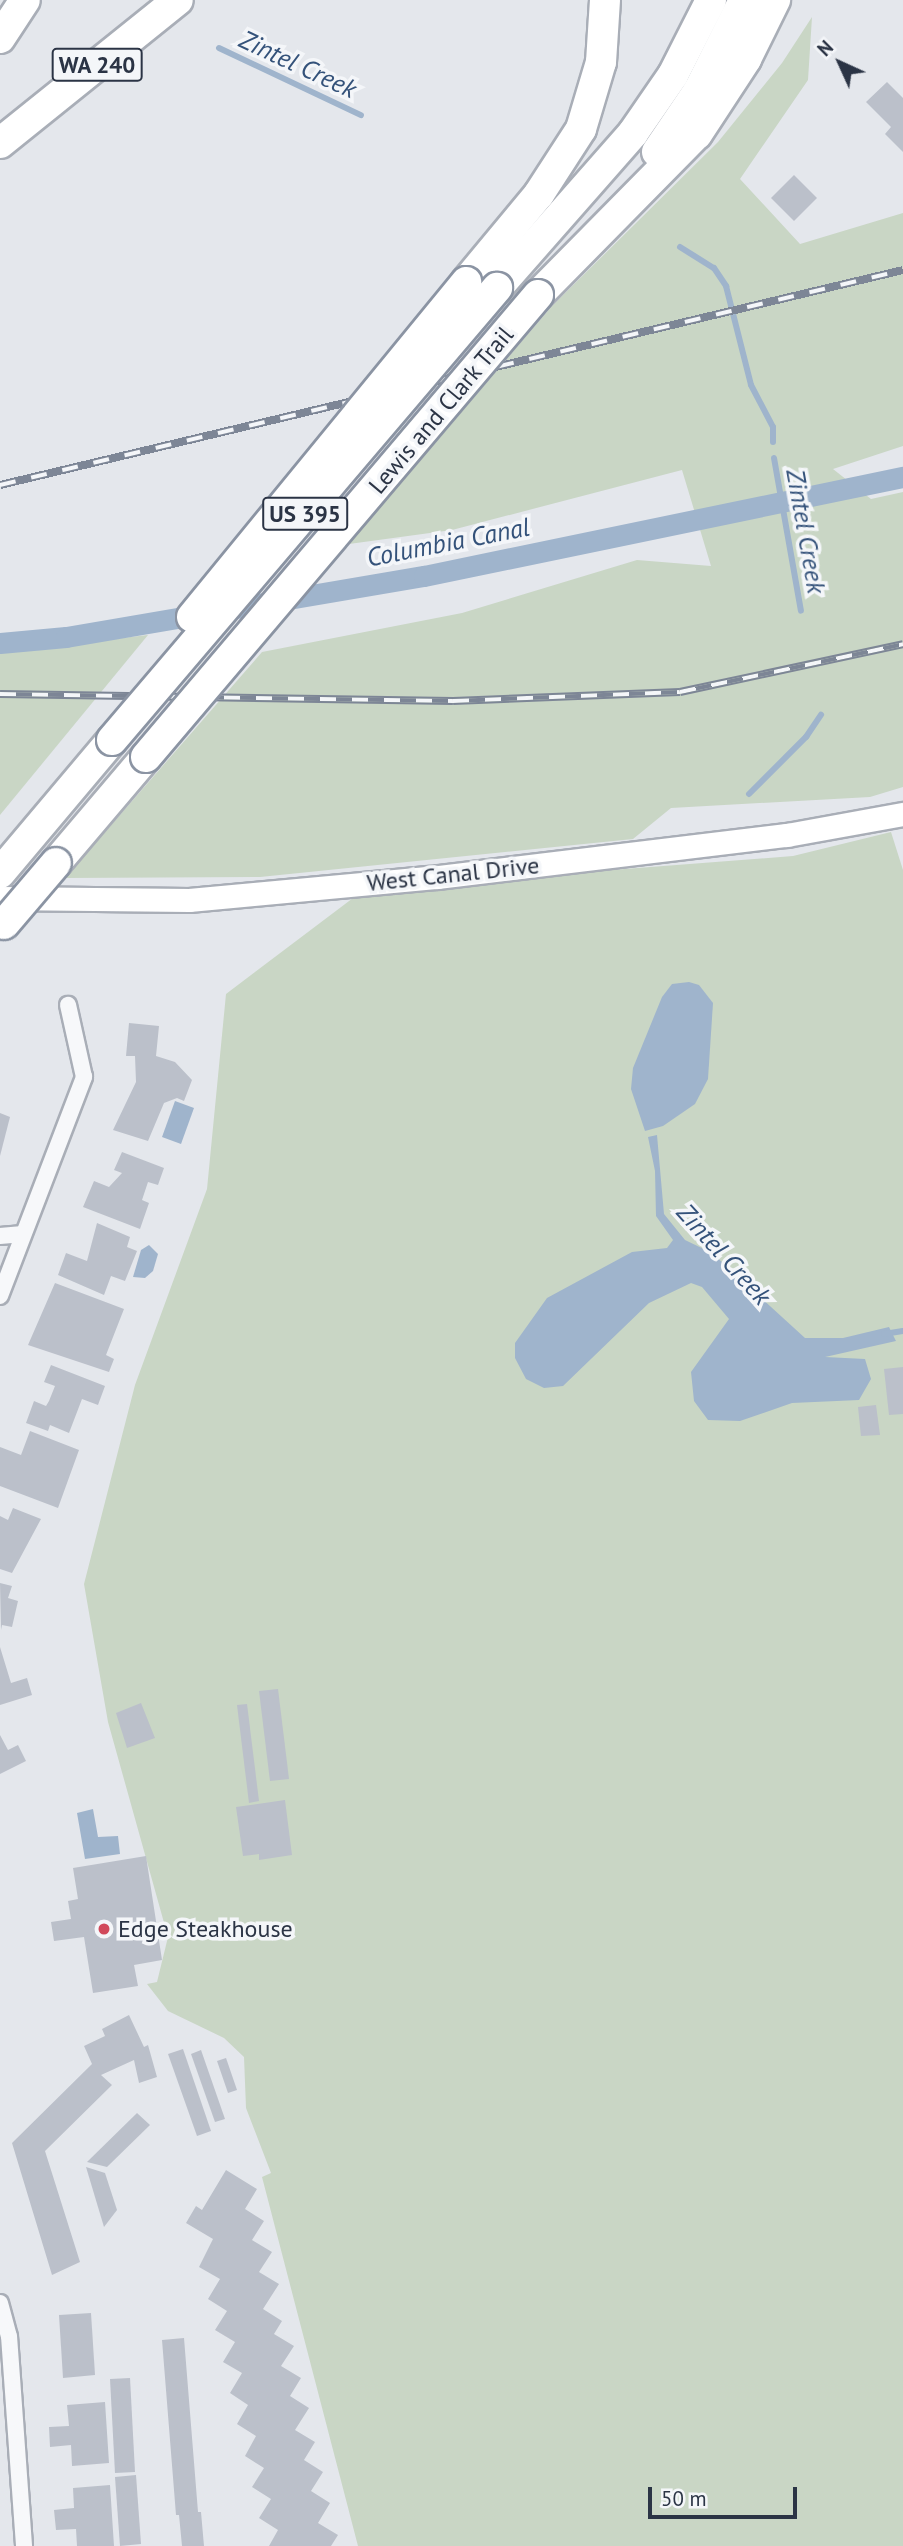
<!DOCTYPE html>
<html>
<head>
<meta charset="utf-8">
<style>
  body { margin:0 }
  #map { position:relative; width:903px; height:2546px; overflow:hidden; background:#e4e7ec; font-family:"PT Sans",sans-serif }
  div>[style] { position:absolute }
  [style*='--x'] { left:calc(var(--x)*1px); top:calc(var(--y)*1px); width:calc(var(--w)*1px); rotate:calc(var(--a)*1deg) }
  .green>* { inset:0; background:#c9d6c5 }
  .water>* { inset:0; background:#9fb4cc }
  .stream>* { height:6px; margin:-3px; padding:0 3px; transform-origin:3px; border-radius:3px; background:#9fb4cc }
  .canal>* { height:21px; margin:-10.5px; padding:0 10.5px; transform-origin:10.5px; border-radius:10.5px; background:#9fb4cc }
  .building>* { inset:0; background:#bbc0ca }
  .roads { filter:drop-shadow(2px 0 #a9aeb7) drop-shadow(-2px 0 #a9aeb7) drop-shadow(0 2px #a9aeb7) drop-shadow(0 -2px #a9aeb7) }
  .street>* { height:16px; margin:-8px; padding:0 8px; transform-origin:8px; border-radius:8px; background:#f7f8fa }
  .secondary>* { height:23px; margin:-11.5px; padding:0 11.5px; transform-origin:11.5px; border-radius:11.5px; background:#fff }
  .highway>* { height:30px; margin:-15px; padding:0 15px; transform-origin:15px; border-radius:15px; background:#fff }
  .rail>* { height:8px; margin-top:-4px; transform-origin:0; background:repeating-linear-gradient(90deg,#f4f6f9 0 16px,#7d8696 0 32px); box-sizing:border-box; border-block:2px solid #7d8696 }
  .bridges { filter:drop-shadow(2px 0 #8b94a3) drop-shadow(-2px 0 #8b94a3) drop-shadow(0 2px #8b94a3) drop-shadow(0 -2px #8b94a3) }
  .highway-bridge>* { height:30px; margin:-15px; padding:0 15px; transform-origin:15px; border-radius:15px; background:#fff }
  .dots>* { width:19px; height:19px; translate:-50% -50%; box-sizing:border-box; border:4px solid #f4f6f9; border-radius:50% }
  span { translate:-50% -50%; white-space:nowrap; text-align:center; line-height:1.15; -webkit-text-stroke:7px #f4f6f9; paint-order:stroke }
  .shield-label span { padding:2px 5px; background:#f4f6f9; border:2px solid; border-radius:5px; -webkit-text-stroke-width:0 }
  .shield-label { font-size:23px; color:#2b3445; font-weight:700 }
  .street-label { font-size:24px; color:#2b3445 }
  .poi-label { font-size:24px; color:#2b3445 }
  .left { translate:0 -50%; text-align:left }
  .water-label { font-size:26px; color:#34527a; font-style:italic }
  .north { position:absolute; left:805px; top:28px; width:70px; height:70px; -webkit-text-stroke:5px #f4f6f9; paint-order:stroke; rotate:315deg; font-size:19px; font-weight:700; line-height:28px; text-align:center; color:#2b3445 }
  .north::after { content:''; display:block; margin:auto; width:24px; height:32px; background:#2b3445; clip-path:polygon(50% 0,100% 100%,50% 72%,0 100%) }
  .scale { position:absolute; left:648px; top:2487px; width:149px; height:32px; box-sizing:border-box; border:4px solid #2b3445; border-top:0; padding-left:9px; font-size:21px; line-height:24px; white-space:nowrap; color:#2b3445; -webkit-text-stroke:5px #f4f6f9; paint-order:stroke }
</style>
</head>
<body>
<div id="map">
  <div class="green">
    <i style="clip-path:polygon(812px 17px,808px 80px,740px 179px,800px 244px,903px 213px,903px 446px,833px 469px,871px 499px,903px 492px,903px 787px,870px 797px,671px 808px,633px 839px,260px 877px,65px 878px,262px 652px,462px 613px,637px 560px,711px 566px,682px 470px,452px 530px,349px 544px,552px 306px,718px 142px,782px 63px)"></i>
    <i style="clip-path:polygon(148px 635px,0 815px,0 652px)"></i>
    <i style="clip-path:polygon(891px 832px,903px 870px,903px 2546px,358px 2546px,262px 2177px,271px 2173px,246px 2108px,244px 2057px,224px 2038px,168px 2011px,147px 1984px,157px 1982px,168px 1937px,108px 1722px,84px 1584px,135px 1385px,207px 1189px,226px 994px,365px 889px,793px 856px)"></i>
  </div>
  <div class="water">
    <i style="clip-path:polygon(689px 982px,699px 985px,713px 1003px,708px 1079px,695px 1104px,663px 1126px,645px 1131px,631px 1089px,633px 1068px,662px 997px,672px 984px)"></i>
    <i style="clip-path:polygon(175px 1101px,194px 1108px,181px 1144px,162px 1137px)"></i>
    <i style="clip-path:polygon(657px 1135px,664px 1214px,685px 1240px,712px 1253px,805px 1338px,843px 1338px,889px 1327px,896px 1341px,825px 1357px,865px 1359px,871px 1379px,859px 1400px,792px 1403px,740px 1421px,708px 1420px,694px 1401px,691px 1372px,729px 1319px,702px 1287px,691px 1283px,649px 1303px,563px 1386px,544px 1388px,526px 1379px,515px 1358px,515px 1343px,547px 1298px,632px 1252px,667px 1248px,673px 1240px,656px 1216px,655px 1171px,648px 1137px)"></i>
    <i style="clip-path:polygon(149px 1245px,158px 1254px,153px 1271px,145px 1278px,133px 1277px,141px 1250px)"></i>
    <i style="clip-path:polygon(93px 1809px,98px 1837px,118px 1836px,120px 1854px,85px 1859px,77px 1813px)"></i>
  </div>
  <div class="stream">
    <i style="--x:219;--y:48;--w:157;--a:25.3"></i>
    <i style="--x:680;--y:247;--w:40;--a:32"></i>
    <i style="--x:714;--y:268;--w:22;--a:56"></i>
    <i style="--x:726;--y:286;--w:102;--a:75.8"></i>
    <i style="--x:751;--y:385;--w:47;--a:62.4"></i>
    <i style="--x:773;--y:427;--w:15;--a:90"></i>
    <i style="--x:774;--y:458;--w:155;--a:80"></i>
    <i style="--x:749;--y:794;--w:81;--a:-45"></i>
    <i style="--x:806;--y:737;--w:27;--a:-56"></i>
    <i style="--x:884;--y:1334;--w:19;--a:-9"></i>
  </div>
  <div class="canal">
    <i style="--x:0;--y:643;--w:66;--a:-5.2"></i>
    <i style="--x:66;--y:637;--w:363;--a:-9.7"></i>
    <i style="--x:424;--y:576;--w:489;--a:-11.7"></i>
  </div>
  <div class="building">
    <i style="clip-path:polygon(887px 82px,903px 98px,903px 152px,885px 134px,891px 127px,866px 102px)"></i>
    <i style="clip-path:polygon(794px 175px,817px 198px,794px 221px,771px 198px)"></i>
    <i style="clip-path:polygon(129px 1023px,159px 1026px,156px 1056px,175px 1062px,192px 1080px,184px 1101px,177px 1098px,164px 1103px,148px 1141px,113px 1130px,136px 1082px,135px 1056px,126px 1056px)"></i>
    <i style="clip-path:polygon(0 1113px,10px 1117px,0 1156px)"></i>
    <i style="clip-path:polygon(122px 1152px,164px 1168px,158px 1185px,148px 1182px,142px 1200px,149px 1203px,140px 1229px,83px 1207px,94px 1181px,109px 1187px,122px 1173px,114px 1170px)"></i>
    <i style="clip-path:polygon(97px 1223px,130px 1237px,127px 1247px,137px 1251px,125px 1281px,111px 1276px,104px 1295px,58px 1275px,66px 1253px,87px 1261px)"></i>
    <i style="clip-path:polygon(55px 1283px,124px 1309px,106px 1355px,114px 1359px,109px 1372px,28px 1345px)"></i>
    <i style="clip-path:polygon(51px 1365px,105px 1386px,98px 1405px,82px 1399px,69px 1433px,50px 1425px,48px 1431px,26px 1423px,34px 1401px,46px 1406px,49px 1401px,55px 1386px,44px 1382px)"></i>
    <i style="clip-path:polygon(903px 1367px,903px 1414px,889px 1415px,884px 1369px)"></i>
    <i style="clip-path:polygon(876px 1405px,880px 1435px,861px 1436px,858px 1407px)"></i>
    <i style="clip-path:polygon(30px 1431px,79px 1450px,58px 1508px,0 1486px,0 1447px,21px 1455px)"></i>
    <i style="clip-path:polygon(13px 1508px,41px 1519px,12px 1573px,0 1569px,0 1516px,8px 1520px)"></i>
    <i style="clip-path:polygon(0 1583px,12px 1586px,8px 1598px,18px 1601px,12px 1627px,2px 1625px,1px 1630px)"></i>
    <i style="clip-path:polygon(0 1647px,11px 1683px,27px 1678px,32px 1695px,0 1705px)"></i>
    <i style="clip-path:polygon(278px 1689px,289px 1779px,270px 1781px,259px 1691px)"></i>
    <i style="clip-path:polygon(141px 1703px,155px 1738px,127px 1748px,116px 1713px)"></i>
    <i style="clip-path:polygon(247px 1704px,259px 1801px,249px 1803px,237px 1705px)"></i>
    <i style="clip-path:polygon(0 1735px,8px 1750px,18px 1745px,26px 1761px,0 1774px)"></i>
    <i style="clip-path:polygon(285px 1800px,292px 1855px,259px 1860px,259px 1854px,243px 1856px,236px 1807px)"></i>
    <i style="clip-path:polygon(146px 1856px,162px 1960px,134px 1965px,138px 1986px,93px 1993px,84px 1937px,54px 1941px,51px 1922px,71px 1919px,68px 1901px,78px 1899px,73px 1868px)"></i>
    <i style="clip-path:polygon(129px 2015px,144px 2047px,148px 2045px,157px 2077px,139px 2083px,134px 2060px,101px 2075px,112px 2085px,45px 2151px,80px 2262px,52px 2275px,12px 2143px,92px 2064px,84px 2046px,105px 2036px,102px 2029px)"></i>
    <i style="clip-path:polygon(183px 2049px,211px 2131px,197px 2136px,168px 2054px)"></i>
    <i style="clip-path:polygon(201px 2050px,225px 2119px,215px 2122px,191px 2054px)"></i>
    <i style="clip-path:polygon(226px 2058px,237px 2090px,228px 2093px,217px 2061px)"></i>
    <i style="clip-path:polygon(137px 2113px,150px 2125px,107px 2167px,87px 2162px)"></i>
    <i style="clip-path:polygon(86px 2167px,105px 2173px,117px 2210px,104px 2227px)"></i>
    <i style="clip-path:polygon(226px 2170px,257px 2189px,245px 2209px,264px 2221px,252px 2240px,272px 2252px,259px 2272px,279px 2284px,263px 2309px,282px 2321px,274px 2334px,294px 2346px,281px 2366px,301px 2378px,290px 2396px,309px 2408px,295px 2430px,315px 2442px,304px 2460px,323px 2472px,311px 2491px,330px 2503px,318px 2523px,338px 2535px,331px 2546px,269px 2546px,278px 2530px,259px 2518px,271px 2499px,252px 2487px,264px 2468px,245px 2456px,256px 2436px,237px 2424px,248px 2405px,230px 2393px,242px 2373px,223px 2362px,235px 2342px,215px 2330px,227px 2311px,208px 2299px,220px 2279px,199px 2267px,213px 2239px,186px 2223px,196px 2206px,202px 2210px)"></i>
    <i style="clip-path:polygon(91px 2313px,95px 2375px,63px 2378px,59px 2315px)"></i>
    <i style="clip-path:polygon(184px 2338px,198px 2512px,201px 2512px,204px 2546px,182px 2546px,179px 2515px,176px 2515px,162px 2340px)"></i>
    <i style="clip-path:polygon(130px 2378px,135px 2472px,115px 2473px,110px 2379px)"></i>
    <i style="clip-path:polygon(105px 2402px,109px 2463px,72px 2466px,71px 2445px,50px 2447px,49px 2427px,69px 2426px,67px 2405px)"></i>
    <i style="clip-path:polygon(136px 2475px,141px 2544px,120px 2546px,115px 2477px)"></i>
    <i style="clip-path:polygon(110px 2485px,114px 2546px,77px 2546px,76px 2529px,56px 2530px,54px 2510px,74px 2508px,73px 2488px)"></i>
  </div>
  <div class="roads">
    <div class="street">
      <i style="--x:0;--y:1236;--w:23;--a:-5"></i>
      <i style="--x:0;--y:1296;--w:235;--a:-69"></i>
      <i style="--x:84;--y:1077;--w:74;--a:-102.5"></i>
      <i style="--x:0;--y:2303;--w:34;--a:75"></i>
      <i style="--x:9;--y:2336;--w:211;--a:85.9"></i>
    </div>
    <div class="secondary">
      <i style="--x:0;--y:898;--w:189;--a:0.6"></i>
      <i style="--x:189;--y:900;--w:250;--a:-5.3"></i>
      <i style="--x:438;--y:877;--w:352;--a:-6.9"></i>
      <i style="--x:787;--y:835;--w:118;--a:-10.3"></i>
    </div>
    <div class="highway">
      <i style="--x:0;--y:38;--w:45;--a:-56.7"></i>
      <i style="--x:0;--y:143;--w:228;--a:-38.8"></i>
      <i style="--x:657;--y:152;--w:75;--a:-55.9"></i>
      <i style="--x:699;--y:90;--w:101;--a:-63.4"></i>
      <i style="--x:466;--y:282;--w:114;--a:-50.3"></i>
      <i style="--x:539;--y:194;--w:77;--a:-57.1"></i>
      <i style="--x:581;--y:129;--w:70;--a:-73.4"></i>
      <i style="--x:601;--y:62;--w:62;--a:-86.3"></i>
      <i style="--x:497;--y:288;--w:206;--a:-48.7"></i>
      <i style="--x:633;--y:133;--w:70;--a:-55.4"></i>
      <i style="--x:673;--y:75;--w:84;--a:-63.1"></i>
      <i style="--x:538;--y:295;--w:226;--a:-45.4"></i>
      <i style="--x:697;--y:134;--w:90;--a:-56.8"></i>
      <i style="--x:746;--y:59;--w:66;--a:-63.8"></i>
      <i style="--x:56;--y:863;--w:139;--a:-49.7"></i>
      <i style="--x:0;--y:873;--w:174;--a:-49.9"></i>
    </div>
  </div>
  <div class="rail">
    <i style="--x:0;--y:485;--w:928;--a:-13.39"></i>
    <i style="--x:0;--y:694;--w:453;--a:0.9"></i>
    <i style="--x:453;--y:701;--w:227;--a:-2.3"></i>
    <i style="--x:680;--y:692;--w:228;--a:-12.1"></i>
  </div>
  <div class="bridges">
    <div class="highway-bridge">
      <i style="--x:192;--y:617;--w:433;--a:-50.7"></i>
      <i style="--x:112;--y:740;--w:594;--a:-49.58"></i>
      <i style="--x:146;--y:757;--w:606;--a:-49.69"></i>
      <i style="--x:4;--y:924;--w:80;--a:-49.6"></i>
    </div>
  </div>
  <div class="dots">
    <i style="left:104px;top:1929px;background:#d1495b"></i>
  </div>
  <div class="shield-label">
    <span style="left:97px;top:65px">WA 240</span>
    <span style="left:305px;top:514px">US 395</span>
  </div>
  <div class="street-label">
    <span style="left:441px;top:410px;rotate:-50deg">Lewis and Clark Trail</span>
    <span style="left:453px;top:874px;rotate:-6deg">West Canal Drive</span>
  </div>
  <div class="poi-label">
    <span class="left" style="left:118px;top:1929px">Edge Steakhouse</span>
  </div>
  <div class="water-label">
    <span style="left:298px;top:64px;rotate:25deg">Zintel Creek</span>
    <span style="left:806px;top:531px;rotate:80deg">Zintel Creek</span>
    <span style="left:448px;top:542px;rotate:-11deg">Columbia Canal</span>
    <span style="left:724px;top:1254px;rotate:48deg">Zintel Creek</span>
  </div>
  <div class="north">N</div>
  <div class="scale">50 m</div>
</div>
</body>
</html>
